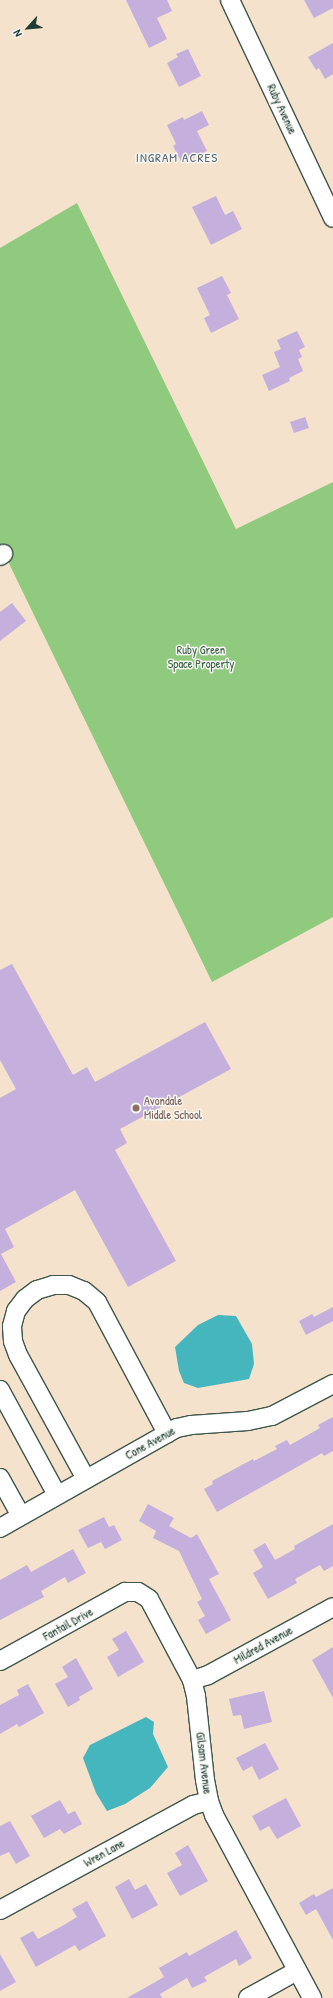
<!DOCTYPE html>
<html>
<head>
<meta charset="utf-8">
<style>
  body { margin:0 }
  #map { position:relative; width:333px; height:1998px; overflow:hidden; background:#f5e2cd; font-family:"Patrick Hand",sans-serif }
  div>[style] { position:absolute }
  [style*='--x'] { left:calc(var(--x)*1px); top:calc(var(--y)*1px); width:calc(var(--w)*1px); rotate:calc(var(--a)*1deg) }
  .green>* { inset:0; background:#8fca7f }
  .water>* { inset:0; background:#46b6be }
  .building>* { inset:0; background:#c4afdd }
  .roads { filter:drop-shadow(1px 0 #3f564b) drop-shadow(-1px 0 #3f564b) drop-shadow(0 1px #3f564b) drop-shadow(0 -1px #3f564b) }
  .minor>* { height:18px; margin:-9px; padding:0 9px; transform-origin:9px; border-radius:9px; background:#fff }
  .dots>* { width:11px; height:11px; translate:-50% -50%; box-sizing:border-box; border:2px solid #f6f6f2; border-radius:50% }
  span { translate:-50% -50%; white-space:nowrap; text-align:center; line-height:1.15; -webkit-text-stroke:3px #f6f6f2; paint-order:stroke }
  .street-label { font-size:12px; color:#1f3d34 }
  .park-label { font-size:12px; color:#3b6047 }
  .education-label { font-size:12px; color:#785e54 }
  .left { translate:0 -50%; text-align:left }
  .neighbourhood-label { font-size:13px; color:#59656f; letter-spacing:1px }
  .north { position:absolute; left:8px; top:8px; width:40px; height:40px; -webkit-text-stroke:3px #f6f6f2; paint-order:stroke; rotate:243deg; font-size:11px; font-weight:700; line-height:16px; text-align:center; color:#1f3d34 }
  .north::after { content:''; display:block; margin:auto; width:14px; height:18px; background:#1f3d34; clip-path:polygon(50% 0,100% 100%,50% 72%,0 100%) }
</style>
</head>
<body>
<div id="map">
  <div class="green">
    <i style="clip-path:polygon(77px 203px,236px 529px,333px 482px,333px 917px,212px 982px,0 545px,0 248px)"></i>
  </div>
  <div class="water">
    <i style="clip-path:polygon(218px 1315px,236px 1316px,252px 1344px,254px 1364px,249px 1379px,198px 1388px,184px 1383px,179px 1371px,175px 1347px,198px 1325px)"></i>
    <i style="clip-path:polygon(146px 1717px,154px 1722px,153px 1734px,168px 1767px,150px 1788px,125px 1804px,107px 1811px,96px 1793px,83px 1758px,90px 1745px)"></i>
  </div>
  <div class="building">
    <i style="clip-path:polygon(126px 0,167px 0,172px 11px,157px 18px,167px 39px,149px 48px)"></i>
    <i style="clip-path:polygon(304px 0,333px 0,333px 8px,314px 18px)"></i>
    <i style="clip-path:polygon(333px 43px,333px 74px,325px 79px,319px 68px,316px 70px,308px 57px)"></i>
    <i style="clip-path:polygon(188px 49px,201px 76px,179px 87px,167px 63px,178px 57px,176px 54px)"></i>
    <i style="clip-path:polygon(202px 111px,209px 125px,197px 131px,207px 151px,182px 163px,173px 146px,176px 144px,167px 125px,183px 117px,184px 120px)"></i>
    <i style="clip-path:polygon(216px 196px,225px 215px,233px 211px,242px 229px,211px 245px,192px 207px)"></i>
    <i style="clip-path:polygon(222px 276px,231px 293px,227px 295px,239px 319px,211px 333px,204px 318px,210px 315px,197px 288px)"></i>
    <i style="clip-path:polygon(297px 331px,305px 347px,299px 350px,302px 357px,298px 359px,303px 371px,289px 378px,290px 381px,269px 391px,262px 375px,280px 367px,274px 352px,281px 349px,277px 340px)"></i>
    <i style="clip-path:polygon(305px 417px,309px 428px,294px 433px,290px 422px)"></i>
    <i style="clip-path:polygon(12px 603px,26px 621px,0 641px,0 612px)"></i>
    <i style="clip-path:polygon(12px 964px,73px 1075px,87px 1067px,95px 1082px,205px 1022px,231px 1069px,120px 1129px,127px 1143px,115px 1150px,176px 1261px,128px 1287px,75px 1190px,5px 1229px,14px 1247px,1px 1254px,16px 1282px,0 1291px,0 1098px,16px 1089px,0 1060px,0 970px)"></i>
    <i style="clip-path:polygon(333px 1307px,333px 1321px,306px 1335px,299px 1321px,312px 1314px,314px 1317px)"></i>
    <i style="clip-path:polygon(333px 1417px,333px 1451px,324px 1456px,322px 1453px,217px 1512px,204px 1489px,213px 1484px,212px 1481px,253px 1459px,254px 1461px,277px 1449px,275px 1446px,287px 1440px,290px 1445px,320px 1428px,318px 1425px)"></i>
    <i style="clip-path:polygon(148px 1504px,174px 1518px,169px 1526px,191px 1538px,197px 1534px,219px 1574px,209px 1579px,231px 1620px,206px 1634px,198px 1620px,205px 1616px,197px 1602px,202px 1599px,179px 1551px,153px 1538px,156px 1531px,139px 1521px)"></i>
    <i style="clip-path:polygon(104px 1517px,109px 1527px,114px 1525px,122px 1540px,105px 1549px,101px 1542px,88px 1548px,78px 1530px)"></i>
    <i style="clip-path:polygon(333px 1524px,333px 1566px,324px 1571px,320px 1565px,295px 1579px,297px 1583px,268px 1599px,253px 1573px,263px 1567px,253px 1550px,265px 1543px,275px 1560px,295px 1549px,294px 1546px)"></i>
    <i style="clip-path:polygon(73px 1549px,86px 1573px,68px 1583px,65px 1577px,41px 1591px,44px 1597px,0 1620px,0 1580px,27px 1565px,31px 1572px)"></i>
    <i style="clip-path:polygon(126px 1631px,144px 1662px,118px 1677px,107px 1657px,119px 1650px,112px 1639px)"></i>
    <i style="clip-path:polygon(333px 1647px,333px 1698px,312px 1660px)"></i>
    <i style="clip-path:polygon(76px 1658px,93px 1689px,79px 1697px,80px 1700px,68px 1707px,55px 1684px,68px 1677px,62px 1667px)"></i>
    <i style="clip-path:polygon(28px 1684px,44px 1713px,19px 1727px,17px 1724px,0 1734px,0 1705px,19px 1695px,17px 1690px)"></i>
    <i style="clip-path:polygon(264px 1691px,272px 1722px,244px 1729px,241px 1715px,233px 1716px,229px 1699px)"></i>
    <i style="clip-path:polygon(265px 1743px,279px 1769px,259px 1780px,252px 1766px,243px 1771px,236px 1758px)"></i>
    <i style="clip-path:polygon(286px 1798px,301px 1826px,277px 1839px,269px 1826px,260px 1831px,252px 1816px)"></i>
    <i style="clip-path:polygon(60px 1800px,68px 1814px,75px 1811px,82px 1824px,64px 1834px,60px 1829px,44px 1838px,31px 1816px)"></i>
    <i style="clip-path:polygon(10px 1821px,30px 1856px,16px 1864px,9px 1852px,0 1856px,0 1826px)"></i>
    <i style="clip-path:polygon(188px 1845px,208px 1881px,180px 1896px,167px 1873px,182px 1865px,175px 1853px)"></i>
    <i style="clip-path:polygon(129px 1879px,135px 1890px,146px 1884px,158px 1905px,132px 1919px,115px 1887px)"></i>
    <i style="clip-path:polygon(333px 1888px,333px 1940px,316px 1909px,306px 1915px,299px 1903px,314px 1894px,316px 1897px)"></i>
    <i style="clip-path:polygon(87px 1901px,106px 1936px,79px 1951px,75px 1945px,36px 1967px,20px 1938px,33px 1931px,38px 1939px,64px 1925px,77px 1917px,72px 1909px)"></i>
    <i style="clip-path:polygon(236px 1930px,252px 1958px,239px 1966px,236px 1959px,204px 1977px,207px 1981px,192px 1988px,187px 1978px,160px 1994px,162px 1998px,127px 1998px,164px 1977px,159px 1968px,187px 1952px,189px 1956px)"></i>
    <i style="clip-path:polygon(0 1954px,16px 1982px,0 1991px)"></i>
  </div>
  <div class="roads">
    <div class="minor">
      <i style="--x:230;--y:0;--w:241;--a:64.7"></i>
      <i style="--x:0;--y:556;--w:4;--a:-34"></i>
      <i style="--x:0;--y:1390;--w:119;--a:61.5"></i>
      <i style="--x:0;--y:1478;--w:43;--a:61.1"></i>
      <i style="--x:86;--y:1479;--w:141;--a:-118.7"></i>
      <i style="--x:18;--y:1355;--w:15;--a:-110"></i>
      <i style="--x:13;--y:1341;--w:15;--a:-94"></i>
      <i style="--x:12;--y:1326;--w:16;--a:-75"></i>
      <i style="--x:16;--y:1311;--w:15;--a:-53"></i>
      <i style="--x:25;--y:1299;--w:15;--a:-37"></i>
      <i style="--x:37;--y:1290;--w:17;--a:-17"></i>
      <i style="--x:53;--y:1285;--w:16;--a:0"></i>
      <i style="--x:69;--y:1285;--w:16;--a:22"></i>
      <i style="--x:84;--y:1291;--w:17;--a:40"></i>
      <i style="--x:97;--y:1302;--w:149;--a:61.9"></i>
      <i style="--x:0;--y:1528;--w:203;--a:-29.5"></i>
      <i style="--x:177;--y:1428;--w:14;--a:-12"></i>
      <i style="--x:191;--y:1425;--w:57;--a:-4"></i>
      <i style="--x:248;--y:1421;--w:25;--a:-12"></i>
      <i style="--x:272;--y:1416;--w:69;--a:-27.7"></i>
      <i style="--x:0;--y:1661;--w:143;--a:-28.9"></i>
      <i style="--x:125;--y:1592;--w:13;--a:0"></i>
      <i style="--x:138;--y:1592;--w:13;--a:32"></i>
      <i style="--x:149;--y:1599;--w:92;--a:62"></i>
      <i style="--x:192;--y:1680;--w:16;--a:76"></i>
      <i style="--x:196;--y:1696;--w:84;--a:83.9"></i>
      <i style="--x:205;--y:1780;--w:21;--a:79"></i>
      <i style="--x:209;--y:1801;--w:15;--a:70"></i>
      <i style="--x:214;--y:1815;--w:208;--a:61.8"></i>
      <i style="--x:192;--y:1680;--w:17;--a:-17"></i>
      <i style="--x:208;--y:1675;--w:142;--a:-28.5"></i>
      <i style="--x:0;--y:1910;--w:220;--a:-28.5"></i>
      <i style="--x:193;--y:1805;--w:16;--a:-14"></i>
      <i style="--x:248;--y:1998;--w:56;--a:-28.9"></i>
    </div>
  </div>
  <div class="dots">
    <i style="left:136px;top:1108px;background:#8d6e63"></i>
  </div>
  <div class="street-label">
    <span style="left:282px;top:109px;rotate:65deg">Ruby Avenue</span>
    <span style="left:150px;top:1443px;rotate:-29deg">Cone Avenue</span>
    <span style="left:68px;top:1624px;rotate:-29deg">Fantail Drive</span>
    <span style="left:263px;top:1645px;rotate:-29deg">Mildred Avenue</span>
    <span style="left:204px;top:1763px;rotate:83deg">Gilsam Avenue</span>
    <span style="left:104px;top:1853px;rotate:-29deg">Wren Lane</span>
  </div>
  <div class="park-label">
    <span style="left:201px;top:657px">Ruby Green<br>Space Property</span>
  </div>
  <div class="education-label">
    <span class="left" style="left:144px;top:1108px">Avondale<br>Middle School</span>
  </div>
  <div class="neighbourhood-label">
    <span style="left:177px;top:157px">INGRAM ACRES</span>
  </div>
  <div class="north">N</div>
</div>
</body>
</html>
